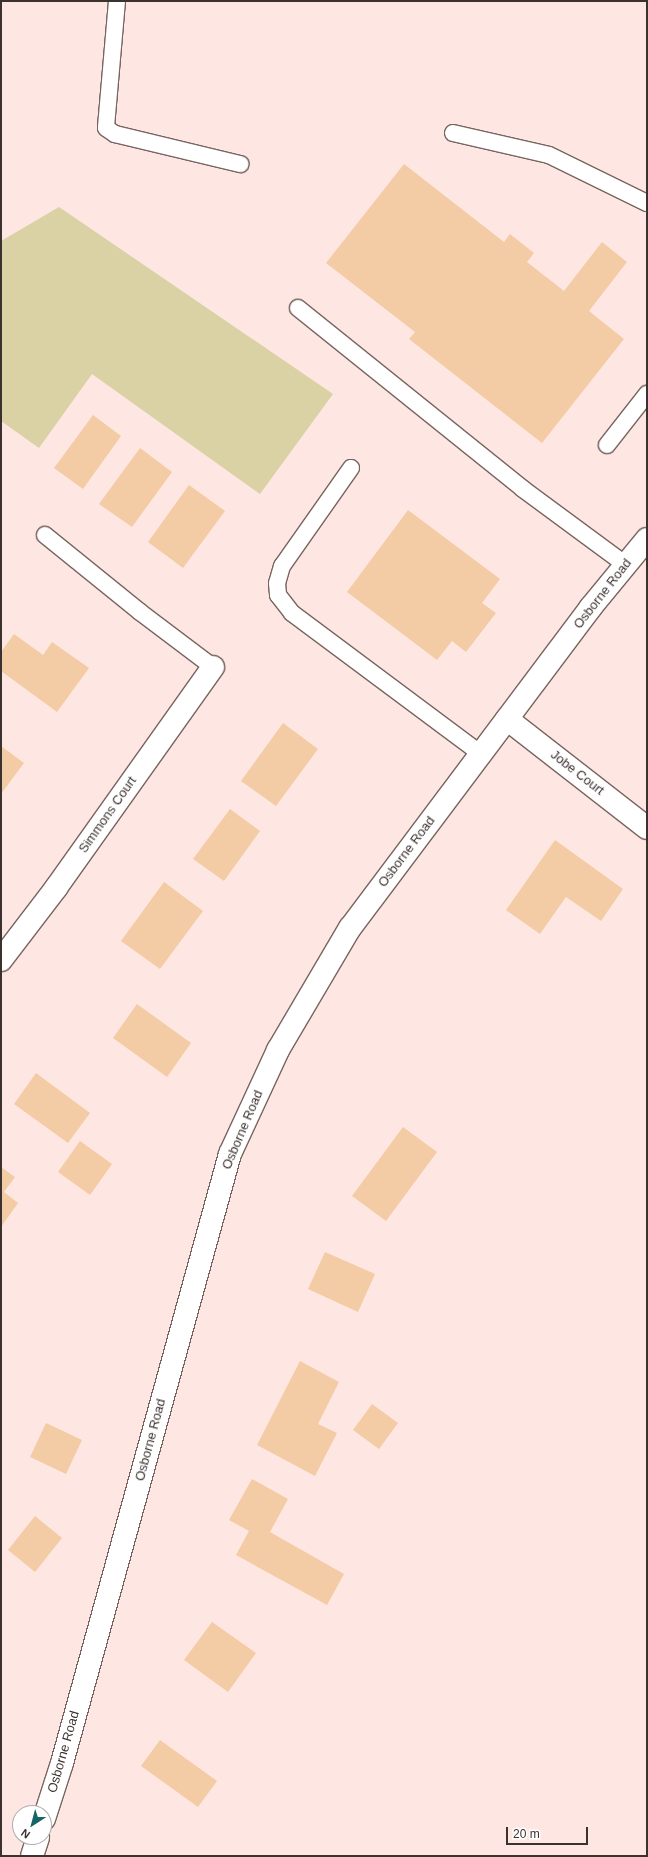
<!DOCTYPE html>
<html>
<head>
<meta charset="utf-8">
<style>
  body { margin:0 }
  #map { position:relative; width:648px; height:1857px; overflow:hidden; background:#fee7e2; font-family:Arial,sans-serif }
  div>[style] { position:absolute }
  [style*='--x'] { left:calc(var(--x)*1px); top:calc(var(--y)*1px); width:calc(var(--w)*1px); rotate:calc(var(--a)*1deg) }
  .green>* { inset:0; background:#dad1a4 }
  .building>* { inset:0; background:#f3cba4 }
  .roads { filter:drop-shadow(1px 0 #786460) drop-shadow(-1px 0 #786460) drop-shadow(0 1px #786460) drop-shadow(0 -1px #786460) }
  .lane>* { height:16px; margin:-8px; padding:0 8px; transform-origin:8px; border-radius:8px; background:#fff }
  .street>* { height:22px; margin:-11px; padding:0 11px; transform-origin:11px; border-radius:11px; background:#fff }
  span { translate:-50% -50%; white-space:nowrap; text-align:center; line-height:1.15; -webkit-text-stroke:3.5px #fff; paint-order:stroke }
  .street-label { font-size:13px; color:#3b3230 }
  .frame { position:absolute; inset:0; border:2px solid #3b3230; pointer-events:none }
  .north { position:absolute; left:12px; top:1805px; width:40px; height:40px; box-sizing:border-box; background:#fff; border:1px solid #b1adac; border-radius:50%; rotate:216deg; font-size:11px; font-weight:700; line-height:16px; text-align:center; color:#3b3230 }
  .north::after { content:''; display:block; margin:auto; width:14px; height:18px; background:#176667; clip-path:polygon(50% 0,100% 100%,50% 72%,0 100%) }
  .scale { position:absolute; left:506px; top:1827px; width:82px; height:18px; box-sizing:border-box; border:2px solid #3b3230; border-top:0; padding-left:5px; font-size:12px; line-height:14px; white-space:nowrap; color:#3b3230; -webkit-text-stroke:3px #fff; paint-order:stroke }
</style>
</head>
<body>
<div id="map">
  <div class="green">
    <i style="clip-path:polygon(59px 207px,333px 394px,260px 494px,92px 374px,39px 448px,1px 421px,1px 241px)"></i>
  </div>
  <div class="building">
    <i style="clip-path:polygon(404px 164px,504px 242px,510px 234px,534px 253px,527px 262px,564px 291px,602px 242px,627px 262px,589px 311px,624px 339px,542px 443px,409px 339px,415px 332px,326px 263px)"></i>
    <i style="clip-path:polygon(93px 415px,121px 436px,83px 489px,54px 468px)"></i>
    <i style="clip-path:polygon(140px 448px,172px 472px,132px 527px,99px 504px)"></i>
    <i style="clip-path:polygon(189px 485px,225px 511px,183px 568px,148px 542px)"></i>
    <i style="clip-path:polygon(408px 510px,500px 579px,482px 603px,496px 613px,466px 652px,452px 641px,437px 660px,347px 592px)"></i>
    <i style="clip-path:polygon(14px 634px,43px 655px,52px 642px,89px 668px,57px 712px,1px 671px,1px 652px)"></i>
    <i style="clip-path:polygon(283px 723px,318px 749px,276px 806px,241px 781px)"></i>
    <i style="clip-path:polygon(1px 746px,24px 763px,1px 794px)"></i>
    <i style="clip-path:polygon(230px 809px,260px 831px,224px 881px,193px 859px)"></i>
    <i style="clip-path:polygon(555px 840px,623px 889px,601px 921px,566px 897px,540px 934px,506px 910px)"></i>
    <i style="clip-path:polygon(164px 882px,203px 911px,160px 969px,121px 941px)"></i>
    <i style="clip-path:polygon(137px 1004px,191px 1043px,167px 1077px,113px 1038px)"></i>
    <i style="clip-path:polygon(36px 1073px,90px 1113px,68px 1143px,14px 1104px)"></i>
    <i style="clip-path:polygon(403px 1127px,437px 1152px,386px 1221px,352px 1196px)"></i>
    <i style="clip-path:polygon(80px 1141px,112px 1164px,90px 1195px,58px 1172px)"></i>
    <i style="clip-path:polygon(1px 1167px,15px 1177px,4px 1192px,18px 1203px,1px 1227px)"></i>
    <i style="clip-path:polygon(325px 1252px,375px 1274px,358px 1312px,308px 1289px)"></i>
    <i style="clip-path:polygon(300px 1361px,339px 1382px,318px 1424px,337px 1433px,315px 1476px,257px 1445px)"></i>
    <i style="clip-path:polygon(372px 1404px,398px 1423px,379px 1449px,353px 1430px)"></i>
    <i style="clip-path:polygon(46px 1423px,82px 1440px,66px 1474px,30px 1457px)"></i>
    <i style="clip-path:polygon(252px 1479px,288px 1499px,270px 1532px,344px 1574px,327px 1605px,236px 1555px,249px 1531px,229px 1520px)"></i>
    <i style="clip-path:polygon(35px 1516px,62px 1538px,35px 1572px,8px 1550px)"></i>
    <i style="clip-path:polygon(212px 1622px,256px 1653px,228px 1692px,184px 1660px)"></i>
    <i style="clip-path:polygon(160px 1740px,217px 1781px,198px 1807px,141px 1766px)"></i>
  </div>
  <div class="roads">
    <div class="lane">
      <i style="--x:117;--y:1;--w:127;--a:95"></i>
      <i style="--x:106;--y:128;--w:11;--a:34"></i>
      <i style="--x:115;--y:134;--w:129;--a:13.5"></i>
      <i style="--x:453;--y:133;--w:98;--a:12.9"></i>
      <i style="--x:549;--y:155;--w:109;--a:26.1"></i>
      <i style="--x:298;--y:308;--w:289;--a:38.8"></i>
      <i style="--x:523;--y:489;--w:128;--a:36.4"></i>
      <i style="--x:607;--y:445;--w:65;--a:-51.9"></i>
      <i style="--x:351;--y:468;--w:120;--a:125.1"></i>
      <i style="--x:282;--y:566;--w:18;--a:106"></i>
      <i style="--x:277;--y:583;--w:12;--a:85"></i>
      <i style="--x:278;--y:595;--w:23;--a:52"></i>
      <i style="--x:292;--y:613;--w:236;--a:36.7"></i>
      <i style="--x:45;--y:535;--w:122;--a:39"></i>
      <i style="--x:140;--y:612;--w:91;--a:37"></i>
    </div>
    <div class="street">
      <i style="--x:507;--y:719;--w:177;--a:37.9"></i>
      <i style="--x:1;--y:960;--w:91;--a:-52.6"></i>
      <i style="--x:56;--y:888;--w:271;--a:-54.6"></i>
      <i style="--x:44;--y:1819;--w:59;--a:-72.2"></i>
      <i style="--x:62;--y:1763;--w:632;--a:-74.58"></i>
      <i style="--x:230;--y:1154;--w:115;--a:-65.2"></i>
      <i style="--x:278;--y:1050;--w:142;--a:-59.5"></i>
      <i style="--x:350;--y:928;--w:401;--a:-53.1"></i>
      <i style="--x:591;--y:607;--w:88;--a:-50.5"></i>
      <i style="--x:32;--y:1856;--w:20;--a:-72"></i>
    </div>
  </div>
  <div class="street-label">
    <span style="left:603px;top:594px;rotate:-52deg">Osborne Road</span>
    <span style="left:577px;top:773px;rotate:38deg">Jobe Court</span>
    <span style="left:108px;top:815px;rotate:-55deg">Simmons Court</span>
    <span style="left:407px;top:852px;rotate:-53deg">Osborne Road</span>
    <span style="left:243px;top:1130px;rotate:-67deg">Osborne Road</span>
    <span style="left:151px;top:1440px;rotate:-75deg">Osborne Road</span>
    <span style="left:64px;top:1752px;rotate:-74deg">Osborne Road</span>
  </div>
  <div class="frame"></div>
  <div class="north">N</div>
  <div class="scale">20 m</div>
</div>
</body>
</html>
